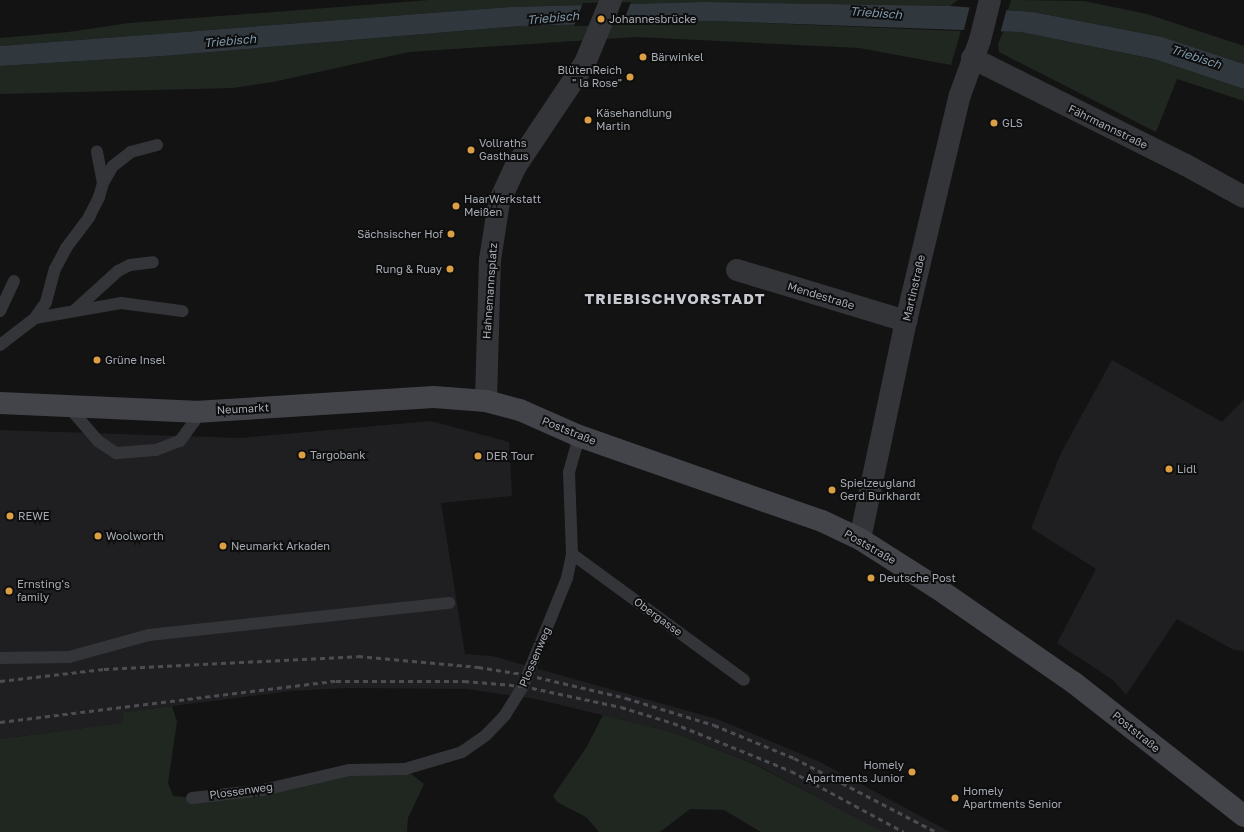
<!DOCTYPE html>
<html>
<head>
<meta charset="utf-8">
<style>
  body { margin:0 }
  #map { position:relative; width:1244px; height:832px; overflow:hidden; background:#131314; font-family:"Golos Text",sans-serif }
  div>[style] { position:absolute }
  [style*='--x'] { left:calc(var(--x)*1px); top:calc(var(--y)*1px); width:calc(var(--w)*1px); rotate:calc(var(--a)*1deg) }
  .built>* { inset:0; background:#1f1f21 }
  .green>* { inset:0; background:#202620 }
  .water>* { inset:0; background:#30383d }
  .pier>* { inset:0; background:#131314 }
  .lane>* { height:12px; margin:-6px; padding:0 6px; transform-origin:6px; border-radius:6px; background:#343539 }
  .street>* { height:22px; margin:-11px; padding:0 11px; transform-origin:11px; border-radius:11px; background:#343539 }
  .secondary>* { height:22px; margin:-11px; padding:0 11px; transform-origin:11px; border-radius:11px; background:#434449 }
  .rail>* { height:3px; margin-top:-1.5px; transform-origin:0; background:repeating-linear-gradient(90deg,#4c4d52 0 5px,transparent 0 9px) }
  .dots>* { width:11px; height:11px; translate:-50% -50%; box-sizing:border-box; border:2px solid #0e0e0f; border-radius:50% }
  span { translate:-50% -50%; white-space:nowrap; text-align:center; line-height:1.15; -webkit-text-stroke:4px #0e0e0f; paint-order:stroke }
  .poi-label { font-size:11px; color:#a6abb3 }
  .left { translate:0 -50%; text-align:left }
  .right { translate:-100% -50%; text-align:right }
  .street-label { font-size:11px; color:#a6abb3 }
  .water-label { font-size:12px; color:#819aab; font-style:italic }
  .district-label { font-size:15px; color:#c6c9d0; font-weight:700; letter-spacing:1px }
</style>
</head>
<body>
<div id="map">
  <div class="built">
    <i style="clip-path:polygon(1112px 360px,1222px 422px,1244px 399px,1244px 651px,1234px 650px,1177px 619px,1126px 695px,1113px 680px,1057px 643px,1096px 569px,1031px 528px,1061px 453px)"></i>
    <i style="clip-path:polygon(431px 421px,509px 442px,512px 496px,441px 503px,465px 654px,492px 656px,717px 719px,820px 762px,950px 832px,884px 832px,755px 764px,672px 732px,536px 699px,466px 689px,346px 688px,291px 691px,125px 712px,122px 723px,0 739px,0 430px,240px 438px)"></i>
  </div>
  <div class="green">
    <i style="clip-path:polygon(429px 0,958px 0,950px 6px,704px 2px,510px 7px,0 46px,0 38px,68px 32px,129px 23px)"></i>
    <i style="clip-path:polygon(1011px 0,1084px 1px,1147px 14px,1244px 46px,1244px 64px,1162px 37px,1033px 12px,1008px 10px)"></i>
    <i style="clip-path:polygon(715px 21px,961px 31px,951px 65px,859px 48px,636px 37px,409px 52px,273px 82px,233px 88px,0 94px,0 66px,163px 56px,520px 26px)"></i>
    <i style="clip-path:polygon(1003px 32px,1021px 32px,1154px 59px,1244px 89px,1244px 101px,1177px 79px,1156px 132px,999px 52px,998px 44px)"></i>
    <i style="clip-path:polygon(172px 706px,177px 722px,168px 783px,173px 796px,192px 798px,349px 770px,405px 769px,424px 784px,408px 818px,407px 832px,0 832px,0 739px,122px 723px,124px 712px)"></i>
    <i style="clip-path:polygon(603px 715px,672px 732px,754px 764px,884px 832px,761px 832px,724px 810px,690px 809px,660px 832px,599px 832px,586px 817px,557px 802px,553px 796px,586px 748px)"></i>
  </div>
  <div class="water">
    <i style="clip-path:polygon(704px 2px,950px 6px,1033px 12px,1162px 37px,1244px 64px,1244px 89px,1154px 59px,1021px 32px,715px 21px,520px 26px,163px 56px,0 66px,0 46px,510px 7px)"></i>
  </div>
  <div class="pier">
    <i style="clip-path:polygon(631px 2px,622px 25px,574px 26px,583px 3px)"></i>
    <i style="clip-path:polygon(970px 6px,1007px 8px,1000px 34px,963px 33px)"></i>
  </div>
  <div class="lane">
    <i style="--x:103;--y:183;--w:20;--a:-60"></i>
    <i style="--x:113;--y:166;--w:23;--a:-38"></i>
    <i style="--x:131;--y:152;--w:27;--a:-15"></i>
    <i style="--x:75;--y:310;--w:58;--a:-42.2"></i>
    <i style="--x:118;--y:271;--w:13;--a:-27"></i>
    <i style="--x:130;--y:265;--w:23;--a:-7"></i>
    <i style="--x:0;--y:311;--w:33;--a:-65"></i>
    <i style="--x:35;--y:318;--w:87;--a:-9.9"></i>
    <i style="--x:121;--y:303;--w:62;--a:7.5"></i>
    <i style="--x:0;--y:345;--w:44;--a:-37.6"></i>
    <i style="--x:35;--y:318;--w:19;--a:-55"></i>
    <i style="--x:46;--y:302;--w:34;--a:-75"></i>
    <i style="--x:55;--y:269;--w:24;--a:-62"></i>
    <i style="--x:66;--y:248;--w:39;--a:-53"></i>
    <i style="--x:89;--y:217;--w:22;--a:-63"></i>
    <i style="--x:99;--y:197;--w:15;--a:-74"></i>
    <i style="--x:103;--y:183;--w:32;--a:-101"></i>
    <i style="--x:68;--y:406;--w:46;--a:49.4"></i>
    <i style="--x:98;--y:441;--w:22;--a:34"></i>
    <i style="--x:116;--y:453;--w:40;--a:-4.3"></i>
    <i style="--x:156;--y:450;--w:26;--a:-21"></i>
    <i style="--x:180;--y:441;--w:24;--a:-54"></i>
    <i style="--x:194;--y:422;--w:10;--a:-84"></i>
    <i style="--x:572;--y:554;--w:213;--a:36.2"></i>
    <i style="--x:0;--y:658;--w:69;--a:-0.8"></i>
    <i style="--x:69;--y:657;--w:83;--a:-15.4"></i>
    <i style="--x:149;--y:635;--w:302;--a:-6.1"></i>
    <i style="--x:192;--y:798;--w:71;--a:-6.4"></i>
    <i style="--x:263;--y:790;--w:88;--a:-13.1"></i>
    <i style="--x:349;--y:770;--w:56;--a:-1"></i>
    <i style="--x:405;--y:769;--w:59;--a:-16.6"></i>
    <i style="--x:462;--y:752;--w:29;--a:-35"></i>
    <i style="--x:486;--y:735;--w:28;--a:-46"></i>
    <i style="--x:505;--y:715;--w:34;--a:-58"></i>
    <i style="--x:523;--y:686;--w:117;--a:-67.8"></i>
    <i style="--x:567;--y:578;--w:25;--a:-78"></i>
    <i style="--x:572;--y:554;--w:82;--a:-92.1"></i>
    <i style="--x:569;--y:472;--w:37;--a:-74"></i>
  </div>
  <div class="street">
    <i style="--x:972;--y:58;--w:237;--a:26.6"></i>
    <i style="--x:1184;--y:164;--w:68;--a:28.8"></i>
    <i style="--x:737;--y:270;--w:177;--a:16.8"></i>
    <i style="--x:486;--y:401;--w:141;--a:-88.4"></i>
    <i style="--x:490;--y:260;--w:59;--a:-81.2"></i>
    <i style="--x:499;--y:202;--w:40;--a:-65"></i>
    <i style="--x:516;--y:166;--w:124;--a:-56.2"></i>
    <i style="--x:585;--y:63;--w:68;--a:-67.6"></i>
    <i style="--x:860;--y:539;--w:223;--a:-78.1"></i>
    <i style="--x:906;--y:321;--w:232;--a:-76.6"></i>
    <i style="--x:960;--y:95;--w:59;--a:-70"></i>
    <i style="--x:980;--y:40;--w:41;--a:-76"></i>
  </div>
  <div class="secondary">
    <i style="--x:0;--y:403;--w:195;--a:2.6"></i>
    <i style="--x:195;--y:412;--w:239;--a:-3.6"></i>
    <i style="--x:434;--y:397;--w:52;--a:4.4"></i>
    <i style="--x:486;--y:401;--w:35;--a:15"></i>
    <i style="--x:520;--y:410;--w:64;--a:23.8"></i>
    <i style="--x:579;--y:436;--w:257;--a:19.3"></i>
    <i style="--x:822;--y:521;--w:42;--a:25.3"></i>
    <i style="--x:860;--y:539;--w:91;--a:32.5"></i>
    <i style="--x:937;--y:588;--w:165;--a:34.7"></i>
    <i style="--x:1073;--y:682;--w:217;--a:38.1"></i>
  </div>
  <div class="rail">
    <i style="--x:0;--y:681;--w:105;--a:-6.6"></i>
    <i style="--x:104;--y:669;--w:254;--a:-2.9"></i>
    <i style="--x:358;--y:656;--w:121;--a:5.2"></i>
    <i style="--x:478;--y:667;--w:51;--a:9.1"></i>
    <i style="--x:528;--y:675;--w:101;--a:13.2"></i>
    <i style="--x:626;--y:698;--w:92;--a:17.1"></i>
    <i style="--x:714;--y:725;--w:87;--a:22.4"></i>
    <i style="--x:794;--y:758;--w:160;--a:27.5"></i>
    <i style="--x:0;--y:722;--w:338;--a:-7"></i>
    <i style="--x:336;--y:681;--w:128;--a:0"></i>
    <i style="--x:464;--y:681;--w:59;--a:4.8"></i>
    <i style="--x:523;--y:686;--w:100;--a:12.1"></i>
    <i style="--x:621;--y:707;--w:54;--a:17.1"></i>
    <i style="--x:673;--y:723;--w:127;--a:22.1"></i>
    <i style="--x:791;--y:771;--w:128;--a:28.4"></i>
  </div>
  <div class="dots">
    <i style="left:601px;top:19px;background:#dc9f43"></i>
    <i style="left:643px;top:57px;background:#dc9f43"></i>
    <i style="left:630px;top:77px;background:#dc9f43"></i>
    <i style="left:588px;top:120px;background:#dc9f43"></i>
    <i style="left:994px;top:123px;background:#dc9f43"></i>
    <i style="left:471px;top:150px;background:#dc9f43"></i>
    <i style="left:456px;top:206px;background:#dc9f43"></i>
    <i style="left:451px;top:234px;background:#dc9f43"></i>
    <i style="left:450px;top:269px;background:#dc9f43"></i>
    <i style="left:97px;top:360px;background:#dc9f43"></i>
    <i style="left:302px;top:455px;background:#dc9f43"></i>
    <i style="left:478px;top:456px;background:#dc9f43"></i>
    <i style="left:1169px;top:469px;background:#dc9f43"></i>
    <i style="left:832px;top:490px;background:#dc9f43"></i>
    <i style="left:10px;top:516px;background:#dc9f43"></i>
    <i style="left:98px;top:536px;background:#dc9f43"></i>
    <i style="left:223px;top:546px;background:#dc9f43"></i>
    <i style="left:871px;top:578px;background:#dc9f43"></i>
    <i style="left:9px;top:591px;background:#dc9f43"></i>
    <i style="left:912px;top:772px;background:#dc9f43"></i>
    <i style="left:955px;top:798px;background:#dc9f43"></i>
  </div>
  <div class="poi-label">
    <span class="left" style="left:609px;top:19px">Johannesbrücke</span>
    <span class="left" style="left:651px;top:57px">Bärwinkel</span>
    <span class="right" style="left:622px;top:77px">BlütenReich<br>" la Rose"</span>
    <span class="left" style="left:596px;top:120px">Käsehandlung<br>Martin</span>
    <span class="left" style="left:1002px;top:123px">GLS</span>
    <span class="left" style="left:479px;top:150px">Vollraths<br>Gasthaus</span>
    <span class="left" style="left:464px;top:206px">HaarWerkstatt<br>Meißen</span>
    <span class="right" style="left:443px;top:234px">Sächsischer Hof</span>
    <span class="right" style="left:442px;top:269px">Rung &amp; Ruay</span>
    <span class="left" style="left:105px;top:360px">Grüne Insel</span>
    <span class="left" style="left:310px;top:455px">Targobank</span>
    <span class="left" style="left:486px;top:456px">DER Tour</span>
    <span class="left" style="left:1177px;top:469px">Lidl</span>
    <span class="left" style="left:840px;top:490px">Spielzeugland<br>Gerd Burkhardt</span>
    <span class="left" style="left:18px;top:516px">REWE</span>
    <span class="left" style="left:106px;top:536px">Woolworth</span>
    <span class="left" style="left:231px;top:546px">Neumarkt Arkaden</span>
    <span class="left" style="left:879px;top:578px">Deutsche Post</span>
    <span class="left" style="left:17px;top:591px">Ernsting's<br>family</span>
    <span class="right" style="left:904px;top:772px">Homely<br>Apartments Junior</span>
    <span class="left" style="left:963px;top:798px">Homely<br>Apartments Senior</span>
  </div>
  <div class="street-label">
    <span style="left:1108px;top:127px;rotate:26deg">Fährmannstraße</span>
    <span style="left:914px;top:288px;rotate:-77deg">Martinstraße</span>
    <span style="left:490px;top:291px;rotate:-86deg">Hahnemannsplatz</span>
    <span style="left:821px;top:296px;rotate:17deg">Mendestraße</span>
    <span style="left:243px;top:409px;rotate:-3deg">Neumarkt</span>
    <span style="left:569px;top:431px;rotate:22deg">Poststraße</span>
    <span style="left:870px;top:547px;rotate:30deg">Poststraße</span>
    <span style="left:658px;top:617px;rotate:36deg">Obergasse</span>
    <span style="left:535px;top:657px;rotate:-67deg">Plossenweg</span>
    <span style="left:1136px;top:732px;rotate:39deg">Poststraße</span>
    <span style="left:241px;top:791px;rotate:-8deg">Plossenweg</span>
  </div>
  <div class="water-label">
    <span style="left:876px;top:13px;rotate:4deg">Triebisch</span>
    <span style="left:553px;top:18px;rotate:-5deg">Triebisch</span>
    <span style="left:230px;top:41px;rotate:-5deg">Triebisch</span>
    <span style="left:1196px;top:57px;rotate:18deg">Triebisch</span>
  </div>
  <div class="district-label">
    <span style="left:675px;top:299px">TRIEBISCHVORSTADT</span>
  </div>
</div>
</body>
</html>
